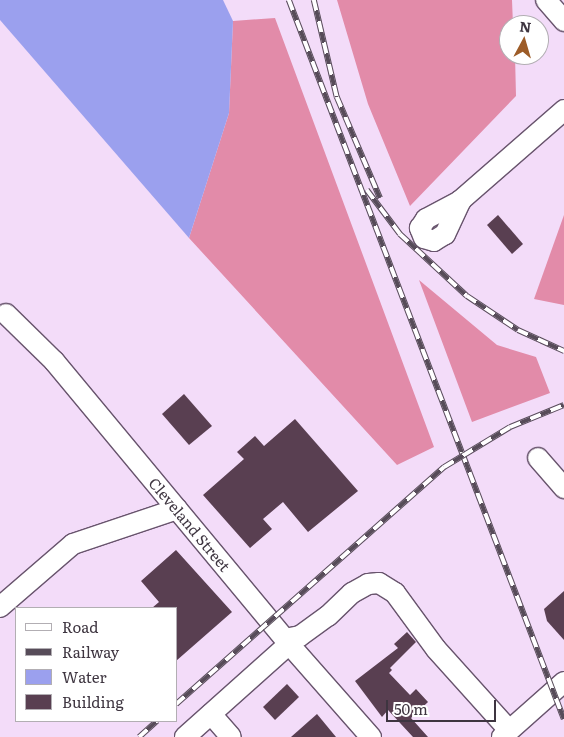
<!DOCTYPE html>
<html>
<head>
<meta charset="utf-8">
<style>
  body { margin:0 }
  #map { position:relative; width:564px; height:737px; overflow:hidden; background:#f3dcf9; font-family:Literata,serif }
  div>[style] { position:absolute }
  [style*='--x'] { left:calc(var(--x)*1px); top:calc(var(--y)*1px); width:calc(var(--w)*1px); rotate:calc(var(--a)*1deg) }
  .forest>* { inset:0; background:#e28ba9 }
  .water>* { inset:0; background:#9ba0ee }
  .building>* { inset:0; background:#593f51 }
  .roads { filter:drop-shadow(1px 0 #68546d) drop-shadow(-1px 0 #68546d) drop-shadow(0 1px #68546d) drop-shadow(0 -1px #68546d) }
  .minor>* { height:20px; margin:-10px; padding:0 10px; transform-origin:10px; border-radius:10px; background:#fff }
  .rail>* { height:5.5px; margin-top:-2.75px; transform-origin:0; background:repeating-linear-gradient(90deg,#fff 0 11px,#574c59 0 22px); box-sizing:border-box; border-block:1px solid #574c59 }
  span { translate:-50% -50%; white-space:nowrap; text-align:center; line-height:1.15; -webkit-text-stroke:5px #fff; paint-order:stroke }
  .street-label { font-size:15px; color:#3e3540 }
  .legend { position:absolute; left:15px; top:607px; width:162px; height:115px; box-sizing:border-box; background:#fff; border:1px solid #b2aeb3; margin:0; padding:6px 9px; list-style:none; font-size:15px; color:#3e3540 }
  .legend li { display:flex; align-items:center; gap:10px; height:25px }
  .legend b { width:25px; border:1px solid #b2aeb3 }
  .north { position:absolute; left:499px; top:15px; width:50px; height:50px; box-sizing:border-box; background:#fff; border:1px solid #b2aeb3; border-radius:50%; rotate:6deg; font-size:14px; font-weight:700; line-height:20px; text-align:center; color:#3e3540 }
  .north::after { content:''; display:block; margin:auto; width:18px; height:22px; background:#9d5c28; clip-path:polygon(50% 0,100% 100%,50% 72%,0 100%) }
  .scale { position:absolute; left:386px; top:700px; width:110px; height:22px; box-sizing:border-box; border:2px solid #3e3540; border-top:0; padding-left:6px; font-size:15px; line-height:18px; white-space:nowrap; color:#3e3540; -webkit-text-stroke:4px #fff; paint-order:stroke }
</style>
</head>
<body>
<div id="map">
  <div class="forest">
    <i style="clip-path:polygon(337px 0,512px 0,513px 25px,509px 25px,509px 55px,515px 55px,516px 96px,410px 206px,368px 104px)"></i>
    <i style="clip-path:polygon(275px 18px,434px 447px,397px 465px,189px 238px,229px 113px,233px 21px)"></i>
    <i style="clip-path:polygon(564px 215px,564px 305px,534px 299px)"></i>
    <i style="clip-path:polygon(419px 280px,497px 345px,536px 357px,550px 393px,472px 422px)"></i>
  </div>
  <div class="water">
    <i style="clip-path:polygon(0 0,223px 0,233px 21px,229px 113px,189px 238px,0 20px)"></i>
  </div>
  <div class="building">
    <i style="clip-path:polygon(498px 215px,523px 244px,512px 254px,487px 225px)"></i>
    <i style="clip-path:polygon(184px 394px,212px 426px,189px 445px,162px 414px)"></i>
    <i style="clip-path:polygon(295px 419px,358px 491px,308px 532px,283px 502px,263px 519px,272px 529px,250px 548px,203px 495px,244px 459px,237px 452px,255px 436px,264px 446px)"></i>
    <i style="clip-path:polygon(176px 550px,232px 612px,176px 661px,176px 608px,152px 608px,159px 602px,141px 581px)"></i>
    <i style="clip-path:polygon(564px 591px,564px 640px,547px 621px,544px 609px)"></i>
    <i style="clip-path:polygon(407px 632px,416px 642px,390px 668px,392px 670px,389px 673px,410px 695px,416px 689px,428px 702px,411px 718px,428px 737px,413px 737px,388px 710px,382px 717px,355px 681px,398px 648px,394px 644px)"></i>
    <i style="clip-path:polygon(287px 684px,299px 697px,275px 720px,263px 707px)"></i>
    <i style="clip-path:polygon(317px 714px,336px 737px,291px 737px)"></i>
  </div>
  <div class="roads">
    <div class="minor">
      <i style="--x:546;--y:0;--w:28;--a:49"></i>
      <i style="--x:461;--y:200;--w:38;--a:115"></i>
      <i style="--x:445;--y:234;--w:13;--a:148"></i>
      <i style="--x:434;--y:241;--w:10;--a:-163"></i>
      <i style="--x:424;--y:238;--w:11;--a:-112"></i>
      <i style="--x:420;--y:228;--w:11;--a:-56"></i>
      <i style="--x:426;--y:219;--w:40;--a:-28"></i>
      <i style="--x:461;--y:200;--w:137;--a:-41.1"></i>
      <i style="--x:6;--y:314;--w:67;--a:44.4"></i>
      <i style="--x:54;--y:361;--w:368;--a:50.3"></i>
      <i style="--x:289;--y:644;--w:124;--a:48.6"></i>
      <i style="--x:538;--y:458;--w:40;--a:49"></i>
      <i style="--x:0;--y:607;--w:96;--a:-40.8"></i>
      <i style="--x:73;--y:544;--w:110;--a:-18.6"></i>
      <i style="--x:285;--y:639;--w:15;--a:-11"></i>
      <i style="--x:300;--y:636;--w:34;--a:-36"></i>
      <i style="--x:328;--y:616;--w:33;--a:-44"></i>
      <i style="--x:352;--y:593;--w:18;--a:-29"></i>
      <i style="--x:368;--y:584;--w:11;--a:-5"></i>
      <i style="--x:379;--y:583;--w:19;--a:32"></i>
      <i style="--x:395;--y:593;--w:69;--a:53.8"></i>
      <i style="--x:436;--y:649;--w:109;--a:48"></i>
      <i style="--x:211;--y:714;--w:30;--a:49"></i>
      <i style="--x:185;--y:737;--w:140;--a:-41.8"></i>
      <i style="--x:502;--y:737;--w:83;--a:-41.6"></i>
    </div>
  </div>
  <div class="rail">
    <i style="--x:289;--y:0;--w:770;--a:69.07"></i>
    <i style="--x:314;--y:0;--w:100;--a:76.7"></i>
    <i style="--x:337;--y:97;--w:110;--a:66.9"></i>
    <i style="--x:367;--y:190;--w:55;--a:53.1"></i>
    <i style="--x:400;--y:234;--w:91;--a:42.8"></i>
    <i style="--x:467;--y:296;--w:61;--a:33.7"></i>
    <i style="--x:518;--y:330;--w:51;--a:24.5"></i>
    <i style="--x:176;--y:704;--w:358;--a:-41.5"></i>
    <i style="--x:444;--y:467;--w:77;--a:-31.2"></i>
    <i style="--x:510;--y:427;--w:58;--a:-22.2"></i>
    <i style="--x:139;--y:737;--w:24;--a:-42"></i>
  </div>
  <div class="street-label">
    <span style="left:190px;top:524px;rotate:50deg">Cleveland Street</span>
  </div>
  <ul class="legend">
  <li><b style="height:6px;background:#fff"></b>Road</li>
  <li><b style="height:6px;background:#574c59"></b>Railway</li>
  <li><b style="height:14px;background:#9ba0ee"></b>Water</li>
  <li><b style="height:14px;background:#593f51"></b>Building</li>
  </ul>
  <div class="north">N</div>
  <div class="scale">50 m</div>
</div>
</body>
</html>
